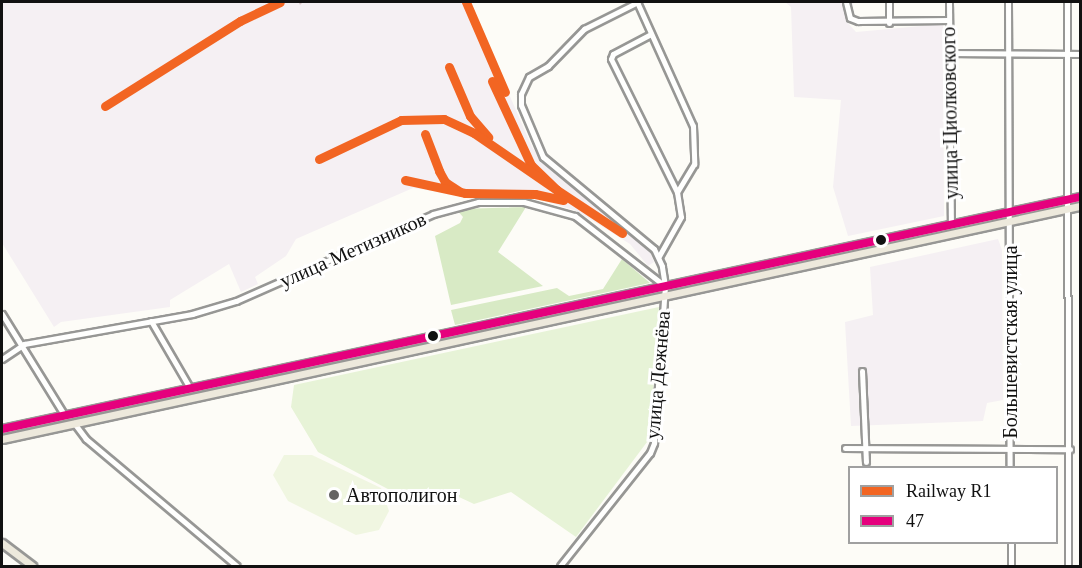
<!DOCTYPE html>
<html>
<head>
<meta charset="utf-8">
<style>
  body { margin:0 }
  #map { position:relative; width:1082px; height:568px; overflow:hidden; background:#fdfcf7; font-family:"Times New Roman",serif }
  div>[style] { position:absolute }
  [style*='--x'] { left:calc(var(--x)*1px); top:calc(var(--y)*1px); width:calc(var(--w)*1px); rotate:calc(var(--a)*1deg) }
  .industrial>* { inset:0; background:#f5f0f3 }
  .green>* { inset:0; background:#e7f3d7 }
  .forest>* { inset:0; background:#d8eac5 }
  .pitch>* { inset:0; background:#f0f6e1 }
  .roads { filter:drop-shadow(2px 0 #979795) drop-shadow(-2px 0 #979795) drop-shadow(0 2px #979795) drop-shadow(0 -2px #979795) }
  .minor>* { height:5px; margin:-2.5px; padding:0 2.5px; transform-origin:2.5px; border-radius:2.5px; background:#fffffe }
  .major>* { height:7px; margin:-3.5px; padding:0 3.5px; transform-origin:3.5px; border-radius:3.5px; background:#ede9dc }
  .rail>* { height:4px; margin-top:-2px; transform-origin:0; background:repeating-linear-gradient(90deg,#fff 0 4.5px,#d9c6c7 0 9px); box-sizing:border-box; border-block:2px solid #d9c6c7 }
  .bus-1>* { height:8px; margin:-4px; padding:0 4px; transform-origin:4px; border-radius:4px; background:#e5007d }
  .rail-1>* { height:9px; margin:-4.5px; padding:0 4.5px; transform-origin:4.5px; border-radius:4.5px; background:#f26522 }
  .dots>* { width:16px; height:16px; translate:-50% -50%; box-sizing:border-box; border:3px solid #fff; border-radius:50% }
  span { translate:-50% -50%; white-space:nowrap; text-align:center; line-height:1.15; -webkit-text-stroke:6px #fff; paint-order:stroke }
  .street-label { font-size:20px; color:#111 }
  .poi-label { font-size:20px; color:#111 }
  .left { translate:0 -50%; text-align:left }
  .frame { position:absolute; inset:0; border:3px solid #111; pointer-events:none }
  .legend { position:absolute; left:848px; top:466px; width:210px; height:78px; box-sizing:border-box; background:#fff; border:2px solid #a0a0a0; margin:0; padding:8px 10px; list-style:none; font-size:18px; color:#111 }
  .legend li { display:flex; align-items:center; gap:12px; height:30px }
  .legend b { width:30px; border:2px solid #a0a0a0 }
</style>
</head>
<body>
<div id="map">
  <div class="industrial">
    <i style="clip-path:polygon(2px 2px,469px 2px,532px 147px,543px 163px,632px 235px,649px 250px,654px 262px,648px 266px,630px 244px,577px 211px,535px 198px,460px 195px,413px 188px,296px 239px,286px 256px,255px 277px,258px 284px,241px 292px,229px 264px,170px 300px,170px 307px,61px 322px,54px 327px,2px 243px)"></i>
    <i style="clip-path:polygon(785px 2px,854px 2px,847px 22px,856px 32px,943px 24px,944px 216px,848px 236px,833px 187px,841px 100px,794px 97px,791px 7px)"></i>
    <i style="clip-path:polygon(998px 239px,1002px 250px,1003px 400px,987px 403px,983px 421px,851px 426px,845px 322px,873px 315px,870px 267px)"></i>
  </div>
  <div class="green">
    <i style="clip-path:polygon(659px 307px,650px 438px,576px 537px,511px 492px,474px 504px,444px 490px,418px 505px,318px 452px,291px 407px,294px 385px)"></i>
  </div>
  <div class="forest">
    <i style="clip-path:polygon(526px 207px,498px 252px,543px 286px,451px 305px,435px 236px,460px 223px,463px 217px,456px 209px)"></i>
    <i style="clip-path:polygon(622px 259px,650px 283px,455px 325px,451px 310px,557px 288px,569px 296px,603px 289px)"></i>
  </div>
  <div class="pitch">
    <i style="clip-path:polygon(284px 455px,312px 455px,381px 488px,389px 511px,379px 530px,356px 535px,288px 501px,273px 475px)"></i>
  </div>
  <div class="roads">
    <div class="minor">
      <i style="--x:637;--y:2;--w:136;--a:65.7"></i>
      <i style="--x:693;--y:126;--w:38;--a:88"></i>
      <i style="--x:694;--y:164;--w:33;--a:121"></i>
      <i style="--x:846;--y:2;--w:16;--a:76"></i>
      <i style="--x:850;--y:18;--w:9;--a:21"></i>
      <i style="--x:858;--y:21;--w:91;--a:-0.6"></i>
      <i style="--x:949;--y:2;--w:222;--a:89.5"></i>
      <i style="--x:1008;--y:2;--w:466;--a:89.8"></i>
      <i style="--x:1067;--y:2;--w:564;--a:89.9"></i>
      <i style="--x:889;--y:23;--w:21;--a:-90"></i>
      <i style="--x:651;--y:34;--w:43;--a:152.2"></i>
      <i style="--x:613;--y:54;--w:5;--a:112"></i>
      <i style="--x:611;--y:59;--w:148;--a:63.6"></i>
      <i style="--x:677;--y:192;--w:25;--a:81"></i>
      <i style="--x:681;--y:217;--w:45;--a:119.4"></i>
      <i style="--x:950;--y:53;--w:130;--a:0.4"></i>
      <i style="--x:2;--y:314;--w:120;--a:58.3"></i>
      <i style="--x:151;--y:321;--w:78;--a:59.8"></i>
      <i style="--x:2;--y:359;--w:27;--a:-34"></i>
      <i style="--x:24;--y:344;--w:171;--a:-10.1"></i>
      <i style="--x:192;--y:314;--w:46;--a:-16.5"></i>
      <i style="--x:236;--y:301;--w:215;--a:-23.8"></i>
      <i style="--x:433;--y:214;--w:47;--a:-14.9"></i>
      <i style="--x:478;--y:202;--w:46;--a:0"></i>
      <i style="--x:524;--y:202;--w:53;--a:15.4"></i>
      <i style="--x:575;--y:216;--w:114;--a:37.9"></i>
      <i style="--x:862;--y:371;--w:91;--a:87.5"></i>
      <i style="--x:74;--y:423;--w:20;--a:53"></i>
      <i style="--x:86;--y:439;--w:197;--a:40.1"></i>
      <i style="--x:845;--y:448;--w:225;--a:0.3"></i>
      <i style="--x:1011;--y:542;--w:24;--a:90"></i>
      <i style="--x:560;--y:566;--w:144;--a:-51.5"></i>
      <i style="--x:650;--y:453;--w:11;--a:-68"></i>
      <i style="--x:654;--y:443;--w:157;--a:-86"></i>
      <i style="--x:665;--y:286;--w:20;--a:-99"></i>
      <i style="--x:662;--y:266;--w:19;--a:-115"></i>
      <i style="--x:654;--y:249;--w:144;--a:-140.3"></i>
      <i style="--x:543;--y:157;--w:56;--a:-112.9"></i>
      <i style="--x:521;--y:105;--w:11;--a:-90"></i>
      <i style="--x:521;--y:94;--w:19;--a:-65"></i>
      <i style="--x:529;--y:77;--w:22;--a:-30"></i>
      <i style="--x:548;--y:66;--w:52;--a:-45.8"></i>
      <i style="--x:584;--y:29;--w:60;--a:-26.6"></i>
    </div>
    <div class="major">
      <i style="--x:2;--y:429;--w:1103;--a:-12.15"></i>
      <i style="--x:2;--y:439;--w:1103;--a:-12.2"></i>
      <i style="--x:2;--y:543;--w:38;--a:37"></i>
    </div>
  </div>
  <div class="rail">
    <i style="--x:466;--y:2;--w:95;--a:66.4"></i>
    <i style="--x:299;--y:3;--w:2;--a:-27"></i>
    <i style="--x:449;--y:67;--w:53;--a:66.8"></i>
    <i style="--x:470;--y:116;--w:28;--a:49"></i>
    <i style="--x:492;--y:81;--w:93;--a:65.1"></i>
    <i style="--x:531;--y:165;--w:36;--a:44"></i>
    <i style="--x:557;--y:190;--w:78;--a:33.5"></i>
    <i style="--x:105;--y:106;--w:160;--a:-32.2"></i>
    <i style="--x:240;--y:21;--w:44;--a:-25.4"></i>
    <i style="--x:425;--y:134;--w:40;--a:69"></i>
    <i style="--x:439;--y:171;--w:25;--a:47"></i>
    <i style="--x:319;--y:159;--w:91;--a:-25.4"></i>
    <i style="--x:401;--y:120;--w:43;--a:-1.3"></i>
    <i style="--x:444;--y:119;--w:33;--a:25"></i>
    <i style="--x:474;--y:133;--w:101;--a:34.5"></i>
    <i style="--x:405;--y:180;--w:61;--a:12.2"></i>
    <i style="--x:465;--y:193;--w:70;--a:0.8"></i>
    <i style="--x:535;--y:194;--w:32;--a:13"></i>
  </div>
  <div class="bus-1">
    <i style="--x:2;--y:429;--w:1103;--a:-12.15"></i>
  </div>
  <div class="rail-1">
    <i style="--x:466;--y:2;--w:98;--a:66.6"></i>
    <i style="--x:449;--y:67;--w:53;--a:66.8"></i>
    <i style="--x:470;--y:116;--w:28;--a:49"></i>
    <i style="--x:492;--y:81;--w:93;--a:65.1"></i>
    <i style="--x:531;--y:165;--w:36;--a:44"></i>
    <i style="--x:557;--y:190;--w:78;--a:33.5"></i>
    <i style="--x:105;--y:106;--w:160;--a:-32.2"></i>
    <i style="--x:240;--y:21;--w:44;--a:-25.4"></i>
    <i style="--x:425;--y:134;--w:40;--a:69"></i>
    <i style="--x:439;--y:171;--w:13;--a:61"></i>
    <i style="--x:445;--y:182;--w:17;--a:33"></i>
    <i style="--x:319;--y:159;--w:91;--a:-25.4"></i>
    <i style="--x:401;--y:120;--w:43;--a:-1.3"></i>
    <i style="--x:444;--y:119;--w:33;--a:25"></i>
    <i style="--x:474;--y:133;--w:101;--a:34.5"></i>
    <i style="--x:405;--y:180;--w:61;--a:12.2"></i>
    <i style="--x:465;--y:193;--w:70;--a:0.8"></i>
    <i style="--x:535;--y:194;--w:29;--a:12"></i>
  </div>
  <div class="dots">
    <i style="left:881px;top:240px;background:#111"></i>
    <i style="left:433px;top:336px;background:#111"></i>
    <i style="left:334px;top:495px;background:#646362"></i>
  </div>
  <div class="street-label">
    <span style="left:950px;top:113px;rotate:-91deg">улица Циолковского</span>
    <span style="left:353px;top:250px;rotate:-24deg">улица Метизников</span>
    <span style="left:1010px;top:342px;rotate:-90deg">Большевистская улица</span>
    <span style="left:658px;top:375px;rotate:-85deg">улица Дежнёва</span>
  </div>
  <div class="poi-label">
    <span class="left" style="left:346px;top:495px">Автополигон</span>
  </div>
  <div class="frame"></div>
  <ul class="legend">
  <li><b style="height:8px;background:#f26522"></b>Railway R1</li>
  <li><b style="height:8px;background:#e5007d"></b>47</li>
  </ul>
</div>
</body>
</html>
